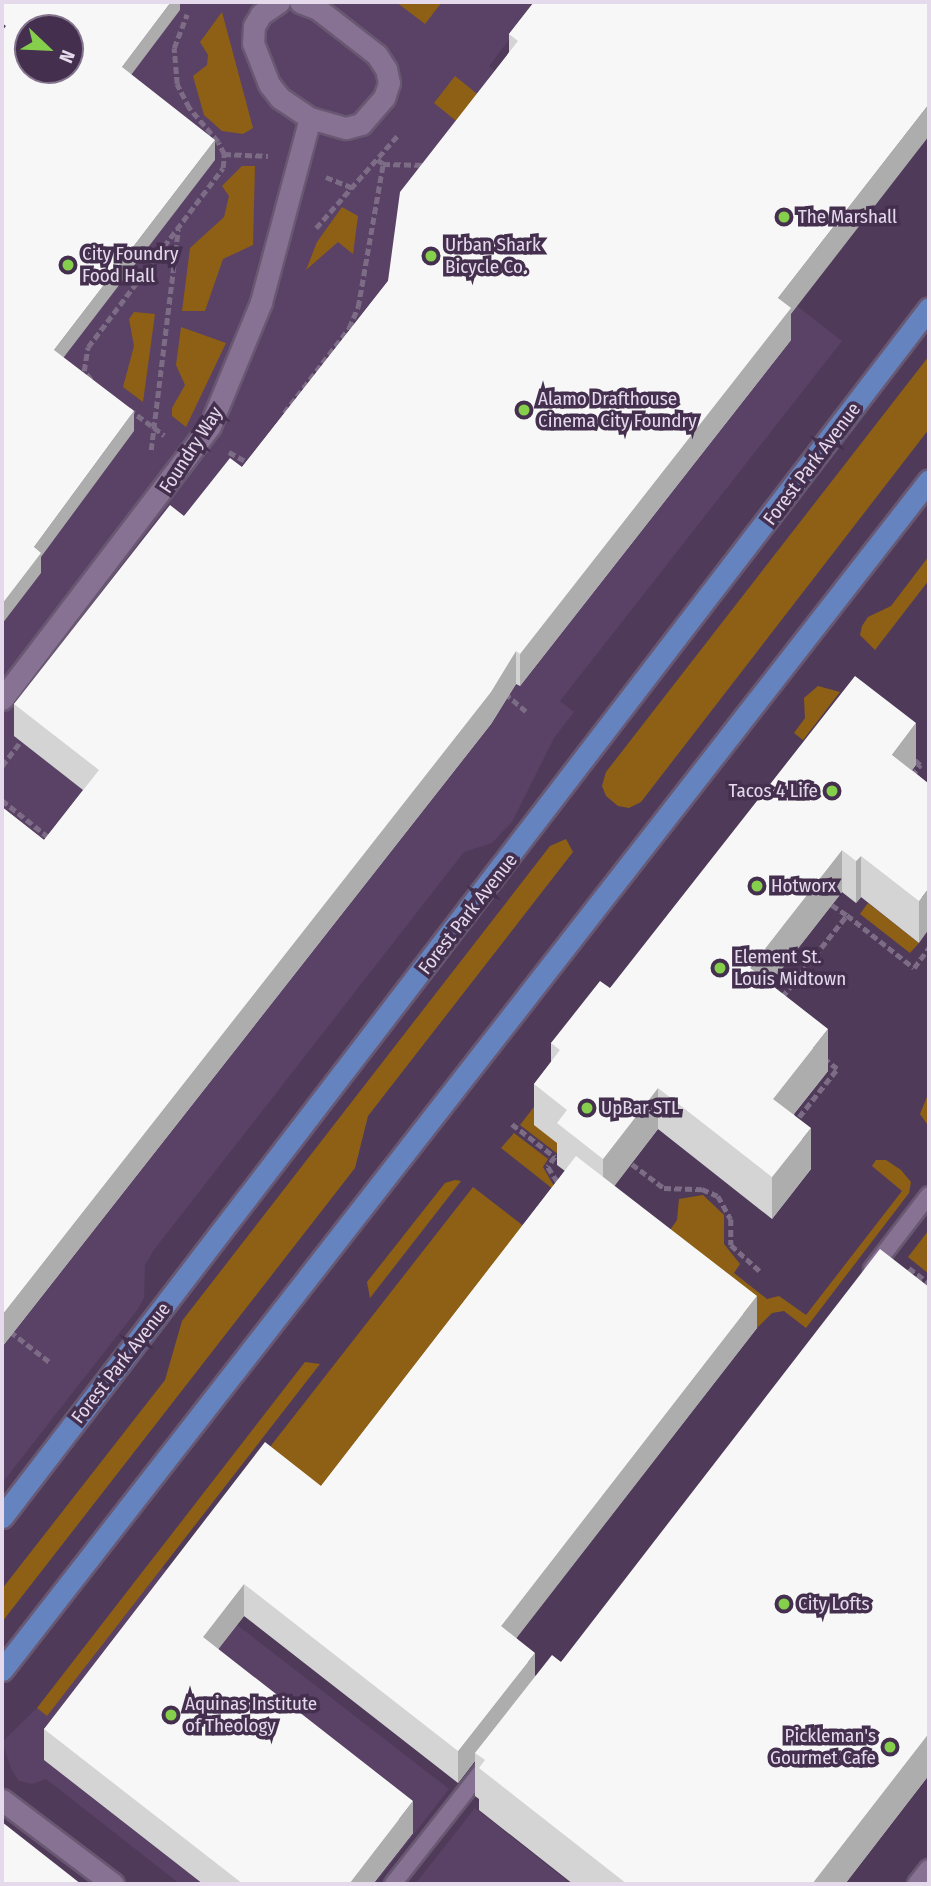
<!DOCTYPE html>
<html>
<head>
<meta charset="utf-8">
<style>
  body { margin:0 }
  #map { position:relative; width:931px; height:1886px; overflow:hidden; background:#4f3b59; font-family:"Fira Sans Condensed",sans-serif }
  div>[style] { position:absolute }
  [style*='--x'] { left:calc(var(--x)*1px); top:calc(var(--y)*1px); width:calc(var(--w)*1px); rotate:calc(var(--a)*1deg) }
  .built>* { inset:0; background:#5a4166 }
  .green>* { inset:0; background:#8e6015 }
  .path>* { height:4.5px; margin-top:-2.25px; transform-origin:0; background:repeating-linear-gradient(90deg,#7d6c86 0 7px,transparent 0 10.5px) }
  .roads { filter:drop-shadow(2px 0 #695872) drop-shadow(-2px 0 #695872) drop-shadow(0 2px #695872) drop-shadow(0 -2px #695872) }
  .lane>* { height:16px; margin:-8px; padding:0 8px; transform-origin:8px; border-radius:8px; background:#887294 }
  .street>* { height:21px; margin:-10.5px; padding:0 10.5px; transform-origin:10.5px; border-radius:10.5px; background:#887294 }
  .primary>* { height:21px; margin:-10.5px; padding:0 10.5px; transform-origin:10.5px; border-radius:10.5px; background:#6483bf }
  .wall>* { inset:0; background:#d4d4d4 }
  .shaded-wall>* { inset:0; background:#adadad }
  .building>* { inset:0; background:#f7f7f7 }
  .dots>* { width:19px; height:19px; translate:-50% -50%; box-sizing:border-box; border:4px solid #44304e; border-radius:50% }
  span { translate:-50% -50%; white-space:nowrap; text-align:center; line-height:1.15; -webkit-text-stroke:7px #44304e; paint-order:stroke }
  .poi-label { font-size:19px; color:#e5d9ec }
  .left { translate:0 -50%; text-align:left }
  .right { translate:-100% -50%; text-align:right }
  .street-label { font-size:19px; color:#e5d9ec }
  .frame { position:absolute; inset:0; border:4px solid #e5d9ec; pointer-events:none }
  .north { position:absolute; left:14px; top:14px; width:70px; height:70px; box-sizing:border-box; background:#44304e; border:2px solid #84748d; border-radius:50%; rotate:113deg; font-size:19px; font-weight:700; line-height:28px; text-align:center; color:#e5d9ec }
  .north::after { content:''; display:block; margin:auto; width:24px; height:32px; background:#85cf4c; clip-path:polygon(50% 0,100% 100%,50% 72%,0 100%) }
</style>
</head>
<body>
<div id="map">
  <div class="built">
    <i style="clip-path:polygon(evenodd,2px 2px,538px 2px,489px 66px,842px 341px,560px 701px,574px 712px,554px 738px,512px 822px,492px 843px,464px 852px,153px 1251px,145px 1265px,144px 1297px,138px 1309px,2px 1483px,2px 2px,28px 28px,70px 28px,70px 70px,28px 70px,28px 28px)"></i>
    <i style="clip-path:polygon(152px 1559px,449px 1789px,375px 1884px,180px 1884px,46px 1779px,32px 1784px,19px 1781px,12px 1771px,2px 1742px,37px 1708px)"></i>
    <i style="clip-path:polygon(475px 1808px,571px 1884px,415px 1884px)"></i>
  </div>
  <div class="green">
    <i style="clip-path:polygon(396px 2px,442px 2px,425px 24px)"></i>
    <i style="clip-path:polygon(222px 12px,253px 128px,243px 134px,222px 131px,204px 115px,193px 76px,207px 65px,208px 55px,200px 42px)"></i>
    <i style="clip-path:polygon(455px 76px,492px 106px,471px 133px,434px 103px)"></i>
    <i style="clip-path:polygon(242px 166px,255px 166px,253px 245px,223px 259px,205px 311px,182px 311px,190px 248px,224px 217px,229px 196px,222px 186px)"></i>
    <i style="clip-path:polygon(342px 207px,358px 216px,353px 254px,338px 242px,306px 270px,317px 242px)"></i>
    <i style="clip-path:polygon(134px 312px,155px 314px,143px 402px,123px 387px,134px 346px,129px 319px)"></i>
    <i style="clip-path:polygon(181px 327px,226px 343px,186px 427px,172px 416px,172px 408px,185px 385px,176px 365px)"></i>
    <i style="clip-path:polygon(929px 356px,929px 429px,641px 802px,629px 808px,618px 806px,606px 796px,602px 786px,606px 772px)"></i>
    <i style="clip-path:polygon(929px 556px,929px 580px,875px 650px,860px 635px,862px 626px,868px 617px,891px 606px)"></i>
    <i style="clip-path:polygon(818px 686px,840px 692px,803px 740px,794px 733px,805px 718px,804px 698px)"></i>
    <i style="clip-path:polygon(566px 839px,573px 852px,368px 1116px,355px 1168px,2px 1622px,2px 1589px,165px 1380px,182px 1321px,550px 846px)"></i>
    <i style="clip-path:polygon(868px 903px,919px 943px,910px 953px,860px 914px)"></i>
    <i style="clip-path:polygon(551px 1085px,567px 1151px,563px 1158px,520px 1125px)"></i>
    <i style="clip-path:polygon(929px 1092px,929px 1127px,920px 1114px)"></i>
    <i style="clip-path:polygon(514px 1133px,548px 1159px,543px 1167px,558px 1193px,501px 1148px)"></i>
    <i style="clip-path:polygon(876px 1160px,886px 1160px,901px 1170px,911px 1182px,909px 1193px,806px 1328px,784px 1311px,772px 1313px,757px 1328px,668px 1233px,677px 1220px,679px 1199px,703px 1195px,724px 1215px,724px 1244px,740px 1264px,734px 1273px,767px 1299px,779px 1296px,806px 1315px,902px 1191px,872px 1166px)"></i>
    <i style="clip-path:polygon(455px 1180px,461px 1181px,370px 1298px,367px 1282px,445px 1183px)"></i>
    <i style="clip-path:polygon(473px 1187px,539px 1238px,333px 1502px,266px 1452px)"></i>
    <i style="clip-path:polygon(929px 1230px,929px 1274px,908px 1257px)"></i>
    <i style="clip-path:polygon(305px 1362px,320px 1364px,47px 1716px,37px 1708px)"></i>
  </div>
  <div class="path">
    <i style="--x:224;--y:154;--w:44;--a:2.6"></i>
    <i style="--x:383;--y:164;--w:44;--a:1.3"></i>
    <i style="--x:326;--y:177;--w:29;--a:22"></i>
    <i style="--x:316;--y:228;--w:125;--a:-48.6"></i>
    <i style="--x:91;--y:380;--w:11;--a:-128"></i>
    <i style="--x:84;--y:371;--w:24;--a:-81"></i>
    <i style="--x:88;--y:347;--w:224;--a:-53"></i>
    <i style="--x:223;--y:168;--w:14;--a:-86"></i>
    <i style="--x:224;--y:154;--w:13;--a:-117"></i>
    <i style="--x:218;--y:142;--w:45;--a:-130.5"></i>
    <i style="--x:189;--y:108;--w:27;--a:-117"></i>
    <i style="--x:177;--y:84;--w:36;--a:-95"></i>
    <i style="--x:174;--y:48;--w:36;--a:-69"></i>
    <i style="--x:129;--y:409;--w:44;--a:36.6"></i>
    <i style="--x:284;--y:413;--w:107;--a:-52.6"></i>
    <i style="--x:349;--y:328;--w:23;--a:-67"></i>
    <i style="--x:358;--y:307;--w:145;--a:-80.1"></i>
    <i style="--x:383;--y:164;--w:7;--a:-146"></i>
    <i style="--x:151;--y:450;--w:222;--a:-83"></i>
    <i style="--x:229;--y:452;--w:21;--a:29"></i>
    <i style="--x:505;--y:693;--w:28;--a:41"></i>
    <i style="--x:2;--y:766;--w:31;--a:-53"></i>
    <i style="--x:912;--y:776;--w:14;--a:-54"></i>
    <i style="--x:920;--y:765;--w:9;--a:-139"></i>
    <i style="--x:2;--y:800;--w:64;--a:38.7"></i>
    <i style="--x:832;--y:905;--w:18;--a:34"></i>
    <i style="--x:782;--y:997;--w:105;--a:-51.6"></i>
    <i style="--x:847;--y:915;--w:85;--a:38.3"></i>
    <i style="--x:914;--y:968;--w:26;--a:-54"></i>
    <i style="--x:799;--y:1117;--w:61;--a:-51.6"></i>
    <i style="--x:837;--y:1069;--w:16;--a:-142"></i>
    <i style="--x:512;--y:1124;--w:54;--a:37.5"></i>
    <i style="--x:555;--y:1157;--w:12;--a:125"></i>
    <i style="--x:548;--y:1167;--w:20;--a:57"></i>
    <i style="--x:632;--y:1164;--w:40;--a:37"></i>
    <i style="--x:664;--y:1188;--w:38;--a:2"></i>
    <i style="--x:702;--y:1189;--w:17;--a:24"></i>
    <i style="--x:718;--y:1196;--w:26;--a:61"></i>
    <i style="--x:731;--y:1219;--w:26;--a:90"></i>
    <i style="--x:731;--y:1245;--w:39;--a:42"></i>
    <i style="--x:909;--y:1268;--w:25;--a:37"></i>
    <i style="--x:2;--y:1325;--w:62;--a:37.8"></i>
  </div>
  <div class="roads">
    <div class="lane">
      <i style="--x:872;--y:1269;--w:93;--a:-52.4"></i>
      <i style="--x:393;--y:1884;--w:155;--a:-51.8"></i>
    </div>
    <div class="street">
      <i style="--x:279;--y:2;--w:22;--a:146"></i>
      <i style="--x:261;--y:14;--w:14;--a:120"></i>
      <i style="--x:254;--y:26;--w:17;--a:93"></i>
      <i style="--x:253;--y:43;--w:44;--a:68.7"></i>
      <i style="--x:269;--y:84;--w:18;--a:52"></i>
      <i style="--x:280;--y:98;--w:36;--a:34"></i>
      <i style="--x:310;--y:118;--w:37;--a:16"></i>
      <i style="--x:346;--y:128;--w:16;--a:-15"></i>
      <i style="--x:361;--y:124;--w:35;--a:-49"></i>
      <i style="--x:384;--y:98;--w:16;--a:-72"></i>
      <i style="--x:389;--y:83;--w:14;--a:-102"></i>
      <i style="--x:386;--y:69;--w:17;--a:-123"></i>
      <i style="--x:377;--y:55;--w:75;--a:-142.1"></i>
      <i style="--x:318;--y:9;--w:19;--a:-159"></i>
      <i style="--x:2;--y:699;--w:343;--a:-52.7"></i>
      <i style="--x:210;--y:426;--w:134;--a:-67.6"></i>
      <i style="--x:261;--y:302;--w:190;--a:-75.1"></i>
      <i style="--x:2;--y:1800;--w:139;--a:37.1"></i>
      <i style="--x:918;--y:1884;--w:18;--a:-52"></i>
    </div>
    <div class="primary">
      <i style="--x:2;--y:1517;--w:1523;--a:-52.52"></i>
      <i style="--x:2;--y:1670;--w:1508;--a:-52.08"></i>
    </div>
  </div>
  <div class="wall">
    <i style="clip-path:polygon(534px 2px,791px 314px,791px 340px,520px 686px,516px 684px,491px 724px,2px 1347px,2px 807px,44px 840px,83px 790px,14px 736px,14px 704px,184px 516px,242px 467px,388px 281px,509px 52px,509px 34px)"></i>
    <i style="clip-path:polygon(916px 765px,912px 770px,929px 784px,919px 943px,861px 897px,856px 903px,842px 892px,770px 984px,828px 1071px,794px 1114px,811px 1169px,772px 1219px,658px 1129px,614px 1186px,757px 1328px,516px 1638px,535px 1676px,561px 1662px,929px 1287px,929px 1775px,845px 1884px,573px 1884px,479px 1810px,479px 1799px,475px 1796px,475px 1761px,458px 1783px,244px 1616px,218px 1649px,413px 1833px,373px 1884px,203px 1884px,44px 1760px,44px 1729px,321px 1486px,565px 1171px,557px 1165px,557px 1143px,534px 1125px,534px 1084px,551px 1062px,551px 1043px,610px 988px)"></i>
  </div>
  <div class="shaded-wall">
    <i style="clip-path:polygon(171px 2px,180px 2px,180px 10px,122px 87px,122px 67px)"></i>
    <i style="clip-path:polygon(929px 104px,929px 136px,791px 314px,791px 340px,520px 686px,520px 654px,778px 298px)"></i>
    <i style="clip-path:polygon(215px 140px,215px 160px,54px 370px,54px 350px)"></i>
    <i style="clip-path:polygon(134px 411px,134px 431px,41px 557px,41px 573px,2px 624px,2px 604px,34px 547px)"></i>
    <i style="clip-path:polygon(516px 651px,516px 684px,491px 724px,2px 1347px,2px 1315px)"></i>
    <i style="clip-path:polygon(916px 723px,916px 765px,892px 796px,892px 755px)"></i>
    <i style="clip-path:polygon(842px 850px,842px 892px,750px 1010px,750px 968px)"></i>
    <i style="clip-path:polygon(861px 856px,861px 897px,856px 903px,856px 861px)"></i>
    <i style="clip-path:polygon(929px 888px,929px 929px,919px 943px,919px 901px)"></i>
    <i style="clip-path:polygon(828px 1029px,828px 1071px,773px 1140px,773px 1099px)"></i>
    <i style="clip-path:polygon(658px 1088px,658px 1129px,603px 1201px,603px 1159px)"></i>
    <i style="clip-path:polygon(811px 1128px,811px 1169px,772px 1219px,772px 1177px)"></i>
    <i style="clip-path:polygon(757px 1296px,757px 1328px,501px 1658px,501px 1626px)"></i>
    <i style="clip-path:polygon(244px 1584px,244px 1616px,203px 1669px,203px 1637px)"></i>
    <i style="clip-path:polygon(535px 1653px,535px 1684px,475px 1753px,475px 1761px,458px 1783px,458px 1751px)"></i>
    <i style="clip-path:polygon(929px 1733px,929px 1775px,845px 1884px,812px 1884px)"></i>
    <i style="clip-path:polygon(413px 1801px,413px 1833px,373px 1884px,349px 1884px)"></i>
  </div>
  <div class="building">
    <i style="clip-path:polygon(evenodd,2px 2px,171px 2px,122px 67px,215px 140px,54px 350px,134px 411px,34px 547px,41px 553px,2px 604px,2px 31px,6px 26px,2px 23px,2px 2px,28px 28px,70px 28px,70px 70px,28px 70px,28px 28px)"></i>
    <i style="clip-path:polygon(534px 2px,929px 2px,929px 104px,778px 298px,791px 308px,520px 654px,516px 651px,491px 692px,2px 1315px,2px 807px,44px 840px,99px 770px,14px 704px,170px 505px,184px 516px,230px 458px,242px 467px,388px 281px,400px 192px,518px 41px,509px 34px)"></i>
    <i style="clip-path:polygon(855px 676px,916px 723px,892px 755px,929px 784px,929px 888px,919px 901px,861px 856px,856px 861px,842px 850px,750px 968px,828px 1029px,773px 1099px,811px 1128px,772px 1177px,658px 1088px,603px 1159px,557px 1123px,567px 1110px,534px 1084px,560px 1050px,551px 1043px,600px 981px,610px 988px)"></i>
    <i style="clip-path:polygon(576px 1156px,757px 1296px,501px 1626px,535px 1653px,458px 1751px,244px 1584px,203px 1637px,413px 1801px,349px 1884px,243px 1884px,44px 1729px,265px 1442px,321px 1486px)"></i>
    <i style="clip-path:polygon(880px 1249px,929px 1287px,929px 1733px,812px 1884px,627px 1884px,479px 1768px,485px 1760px,475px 1753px,552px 1655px,561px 1662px)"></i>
    <i style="clip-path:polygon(2px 1822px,81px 1884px,2px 1884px)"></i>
  </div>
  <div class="dots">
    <i style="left:784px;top:217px;background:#85cf4c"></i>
    <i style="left:431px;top:256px;background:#85cf4c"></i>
    <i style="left:68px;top:265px;background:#85cf4c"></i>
    <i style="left:524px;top:410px;background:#85cf4c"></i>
    <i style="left:832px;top:791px;background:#85cf4c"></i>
    <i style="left:757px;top:886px;background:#85cf4c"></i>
    <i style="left:720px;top:968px;background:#85cf4c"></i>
    <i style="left:587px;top:1108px;background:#85cf4c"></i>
    <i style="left:784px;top:1604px;background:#85cf4c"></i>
    <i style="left:171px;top:1715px;background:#85cf4c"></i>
    <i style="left:890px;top:1747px;background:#85cf4c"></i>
  </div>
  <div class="poi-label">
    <span class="left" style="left:798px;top:217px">The Marshall</span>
    <span class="left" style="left:445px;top:256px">Urban Shark<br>Bicycle Co.</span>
    <span class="left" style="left:82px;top:265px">City Foundry<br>Food Hall</span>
    <span class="left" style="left:538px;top:410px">Alamo Drafthouse<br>Cinema City Foundry</span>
    <span class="right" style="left:818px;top:791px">Tacos 4 Life</span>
    <span class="left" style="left:771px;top:886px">Hotworx</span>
    <span class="left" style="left:734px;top:968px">Element St.<br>Louis Midtown</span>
    <span class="left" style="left:601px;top:1108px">UpBar STL</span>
    <span class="left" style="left:798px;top:1604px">City Lofts</span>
    <span class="left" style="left:185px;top:1715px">Aquinas Institute<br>of Theology</span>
    <span class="right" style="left:876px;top:1747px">Pickleman's<br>Gourmet Cafe</span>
  </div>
  <div class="street-label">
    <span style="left:191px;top:450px;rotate:-57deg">Foundry Way</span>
    <span style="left:812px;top:464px;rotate:-53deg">Forest Park Avenue</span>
    <span style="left:468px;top:914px;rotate:-52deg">Forest Park Avenue</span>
    <span style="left:121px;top:1363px;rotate:-52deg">Forest Park Avenue</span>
  </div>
  <div class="frame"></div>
  <div class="north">N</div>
</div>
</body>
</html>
